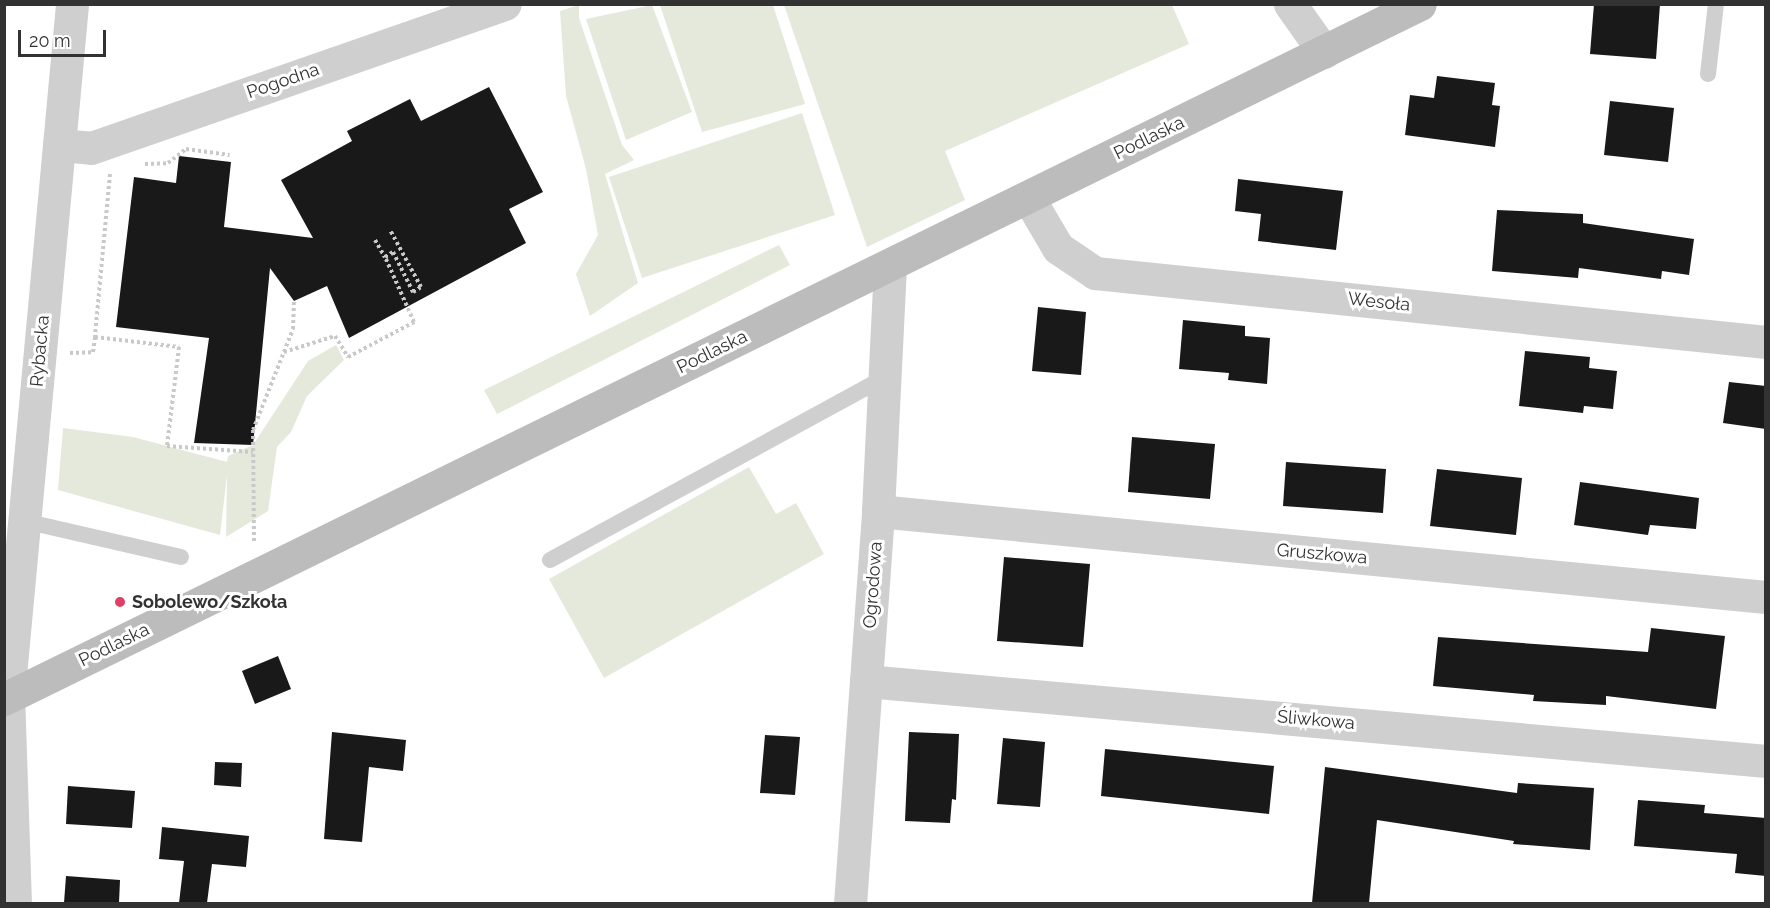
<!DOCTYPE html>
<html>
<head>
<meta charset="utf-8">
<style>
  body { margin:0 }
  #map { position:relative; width:1770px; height:908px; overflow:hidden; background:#fff; font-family:Raleway,sans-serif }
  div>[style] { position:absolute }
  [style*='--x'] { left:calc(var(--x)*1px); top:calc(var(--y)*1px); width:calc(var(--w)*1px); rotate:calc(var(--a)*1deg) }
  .green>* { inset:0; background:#e4e9dc }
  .building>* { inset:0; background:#191919 }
  .path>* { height:4px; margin-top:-2px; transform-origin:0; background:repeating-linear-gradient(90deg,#c9c9c9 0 3px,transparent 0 6px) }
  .lane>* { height:16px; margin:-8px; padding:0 8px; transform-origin:8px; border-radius:8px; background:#cfcfcf }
  .street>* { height:33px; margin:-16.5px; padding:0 16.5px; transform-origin:16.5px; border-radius:16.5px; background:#cfcfcf }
  .secondary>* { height:33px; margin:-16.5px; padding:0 16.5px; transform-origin:16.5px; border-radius:16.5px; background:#bcbcbc }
  .dots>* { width:16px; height:16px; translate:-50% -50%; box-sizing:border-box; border:3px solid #fff; border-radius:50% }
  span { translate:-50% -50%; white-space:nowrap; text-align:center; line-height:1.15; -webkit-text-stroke:6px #fff; paint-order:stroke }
  .street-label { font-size:18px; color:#323232 }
  .poi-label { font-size:18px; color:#323232; font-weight:700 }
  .left { translate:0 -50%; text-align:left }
  .frame { position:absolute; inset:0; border:6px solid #323232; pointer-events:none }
  .scale { position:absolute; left:18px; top:30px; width:88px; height:27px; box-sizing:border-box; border:3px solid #323232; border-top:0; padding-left:8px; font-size:18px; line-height:21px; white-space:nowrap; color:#323232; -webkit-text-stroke:4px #fff; paint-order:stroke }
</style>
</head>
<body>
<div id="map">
  <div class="green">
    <i style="clip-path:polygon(579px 5px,579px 18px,622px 145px,634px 160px,605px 174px,638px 283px,590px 316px,576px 274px,598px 235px,586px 169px,566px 96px,560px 11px)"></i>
    <i style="clip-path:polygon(652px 5px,692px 112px,626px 140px,586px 19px)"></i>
    <i style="clip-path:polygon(660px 5px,773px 5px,805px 104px,702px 132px)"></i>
    <i style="clip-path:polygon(784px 5px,1172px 5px,1189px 44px,945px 151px,965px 200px,867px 247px)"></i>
    <i style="clip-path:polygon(802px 113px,835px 215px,642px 278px,609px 177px)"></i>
    <i style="clip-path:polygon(779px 245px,790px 265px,497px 414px,484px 390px)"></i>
    <i style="clip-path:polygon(336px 345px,344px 360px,307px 396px,291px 432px,277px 447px,268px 511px,226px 537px,227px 475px,220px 535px,58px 490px,63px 428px,133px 437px,227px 462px,228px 456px,253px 445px,308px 361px)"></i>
    <i style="clip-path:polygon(749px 467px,776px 514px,796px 503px,824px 554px,604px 678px,549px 579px)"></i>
  </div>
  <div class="building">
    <i style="clip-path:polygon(1594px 4px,1660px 4px,1656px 59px,1590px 54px)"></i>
    <i style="clip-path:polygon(1437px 76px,1495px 83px,1492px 105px,1500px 106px,1495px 147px,1405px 135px,1410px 95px,1434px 98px)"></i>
    <i style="clip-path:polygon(489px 87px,543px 192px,509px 209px,526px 243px,349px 338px,327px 286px,294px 301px,270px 268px,253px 445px,194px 443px,209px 338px,116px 327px,134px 177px,176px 183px,179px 156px,231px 162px,224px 227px,313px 238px,281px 180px,352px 141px,347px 131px,410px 99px,421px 121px)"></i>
    <i style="clip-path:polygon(1610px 101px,1674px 108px,1668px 162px,1604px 155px)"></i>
    <i style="clip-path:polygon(1238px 179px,1343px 191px,1336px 250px,1258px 241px,1261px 214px,1235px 211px)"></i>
    <i style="clip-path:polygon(1497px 210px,1583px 214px,1583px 223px,1694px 239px,1689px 275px,1662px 271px,1661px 279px,1579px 268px,1578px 278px,1492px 271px)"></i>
    <i style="clip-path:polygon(1038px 307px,1086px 312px,1081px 375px,1032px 371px)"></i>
    <i style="clip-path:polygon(1183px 320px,1245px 326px,1245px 336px,1270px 338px,1267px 384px,1228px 380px,1229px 373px,1179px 369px)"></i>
    <i style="clip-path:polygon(1525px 351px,1590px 357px,1589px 368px,1617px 371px,1613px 409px,1584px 406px,1583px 413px,1519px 406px)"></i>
    <i style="clip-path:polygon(1729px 382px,1766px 386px,1766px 429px,1723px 423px)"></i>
    <i style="clip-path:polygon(1132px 437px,1215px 444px,1210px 499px,1128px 492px)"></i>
    <i style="clip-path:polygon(1286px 462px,1386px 469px,1383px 513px,1283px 506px)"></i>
    <i style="clip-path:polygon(1437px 469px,1522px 478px,1516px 535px,1430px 526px)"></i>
    <i style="clip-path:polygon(1580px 482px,1699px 498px,1696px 529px,1650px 525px,1648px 535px,1574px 525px)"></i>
    <i style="clip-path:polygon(1004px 557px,1090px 564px,1083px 647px,997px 641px)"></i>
    <i style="clip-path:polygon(1651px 628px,1725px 636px,1716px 709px,1606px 696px,1606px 705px,1533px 701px,1534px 695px,1433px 686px,1438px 637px,1648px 652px)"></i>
    <i style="clip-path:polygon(278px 656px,291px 689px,255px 704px,242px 671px)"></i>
    <i style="clip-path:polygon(332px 732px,406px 740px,403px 771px,369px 767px,362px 842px,324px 839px)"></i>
    <i style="clip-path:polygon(909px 732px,959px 734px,956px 800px,952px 799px,950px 823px,905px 821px)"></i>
    <i style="clip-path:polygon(765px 735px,800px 737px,795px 795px,760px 793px)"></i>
    <i style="clip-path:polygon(1003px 738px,1045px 742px,1040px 807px,997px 804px)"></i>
    <i style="clip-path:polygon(1105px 749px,1274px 766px,1269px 814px,1101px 796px)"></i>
    <i style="clip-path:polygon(215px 762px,242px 763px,241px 787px,214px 785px)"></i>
    <i style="clip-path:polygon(1325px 767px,1517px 793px,1518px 783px,1594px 788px,1590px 850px,1513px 844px,1514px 841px,1377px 820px,1369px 903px,1312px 903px)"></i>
    <i style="clip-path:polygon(68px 786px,135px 791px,132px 828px,66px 824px)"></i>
    <i style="clip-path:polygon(1638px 800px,1705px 805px,1704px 813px,1766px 818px,1766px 876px,1735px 873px,1737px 854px,1634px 846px)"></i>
    <i style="clip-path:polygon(162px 827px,249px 836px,246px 867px,212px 864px,207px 903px,179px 903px,184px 861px,159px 859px)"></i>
    <i style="clip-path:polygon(66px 876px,120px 880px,119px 903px,64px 903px)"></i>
  </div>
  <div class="path">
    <i style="--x:145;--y:164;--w:23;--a:-2"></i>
    <i style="--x:168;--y:163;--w:23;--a:-38"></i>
    <i style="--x:186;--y:149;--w:44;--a:7.8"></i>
    <i style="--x:110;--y:174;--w:164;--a:95.3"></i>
    <i style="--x:95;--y:337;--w:85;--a:6.8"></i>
    <i style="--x:179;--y:347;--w:100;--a:96.9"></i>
    <i style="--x:167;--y:446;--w:86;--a:4"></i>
    <i style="--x:375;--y:240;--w:20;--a:60"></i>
    <i style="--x:284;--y:352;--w:53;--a:-17.4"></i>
    <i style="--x:335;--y:336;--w:25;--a:58"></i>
    <i style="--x:348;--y:357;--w:75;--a:-27.9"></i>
    <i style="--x:414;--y:322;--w:71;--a:-114"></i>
    <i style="--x:385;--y:257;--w:9;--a:-32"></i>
    <i style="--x:393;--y:252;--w:45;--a:63.4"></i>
    <i style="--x:413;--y:292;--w:9;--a:-32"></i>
    <i style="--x:421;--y:287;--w:65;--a:-118.5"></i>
    <i style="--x:70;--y:353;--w:23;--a:-2"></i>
    <i style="--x:93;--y:352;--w:15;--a:-82"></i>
    <i style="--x:254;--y:541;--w:111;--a:-90.5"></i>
    <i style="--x:253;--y:430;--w:109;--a:-68.4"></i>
    <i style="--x:293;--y:329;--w:28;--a:-88"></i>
  </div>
  <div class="lane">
    <i style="--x:1708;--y:74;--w:70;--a:-83.5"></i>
    <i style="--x:24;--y:521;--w:161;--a:12.9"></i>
    <i style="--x:550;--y:560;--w:382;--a:-28.6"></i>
  </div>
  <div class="street">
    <i style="--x:1290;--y:4;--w:59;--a:54.7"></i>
    <i style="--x:59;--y:145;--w:32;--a:5"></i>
    <i style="--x:91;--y:148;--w:438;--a:-19.2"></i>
    <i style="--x:1028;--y:197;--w:59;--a:59.5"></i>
    <i style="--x:1058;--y:248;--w:45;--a:34"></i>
    <i style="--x:1095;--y:273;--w:675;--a:5.87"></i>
    <i style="--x:878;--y:511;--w:892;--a:5.53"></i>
    <i style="--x:866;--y:681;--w:904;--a:5.08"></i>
    <i style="--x:15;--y:904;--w:207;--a:-91.9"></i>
    <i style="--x:8;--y:697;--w:696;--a:-84.72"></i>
    <i style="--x:850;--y:904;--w:394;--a:-85.9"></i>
    <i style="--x:878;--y:511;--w:245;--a:-87.2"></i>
  </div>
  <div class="secondary">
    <i style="--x:4;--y:699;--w:1577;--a:-26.14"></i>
  </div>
  <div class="dots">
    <i style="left:120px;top:602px;background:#df3f67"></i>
  </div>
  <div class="street-label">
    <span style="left:283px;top:81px;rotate:-19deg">Pogodna</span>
    <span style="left:1149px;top:138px;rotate:-26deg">Podlaska</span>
    <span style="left:1379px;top:302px;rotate:6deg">Wesoła</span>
    <span style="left:40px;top:351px;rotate:-85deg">Rybacka</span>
    <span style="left:712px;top:352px;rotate:-26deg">Podlaska</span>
    <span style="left:1322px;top:554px;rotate:5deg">Gruszkowa</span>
    <span style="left:873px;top:585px;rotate:-86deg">Ogrodowa</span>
    <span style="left:114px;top:645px;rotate:-26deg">Podlaska</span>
    <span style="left:1316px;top:720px;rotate:5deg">Śliwkowa</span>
  </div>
  <div class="poi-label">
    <span class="left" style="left:132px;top:602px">Sobolewo/Szkoła</span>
  </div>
  <div class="frame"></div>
  <div class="scale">20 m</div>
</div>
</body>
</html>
